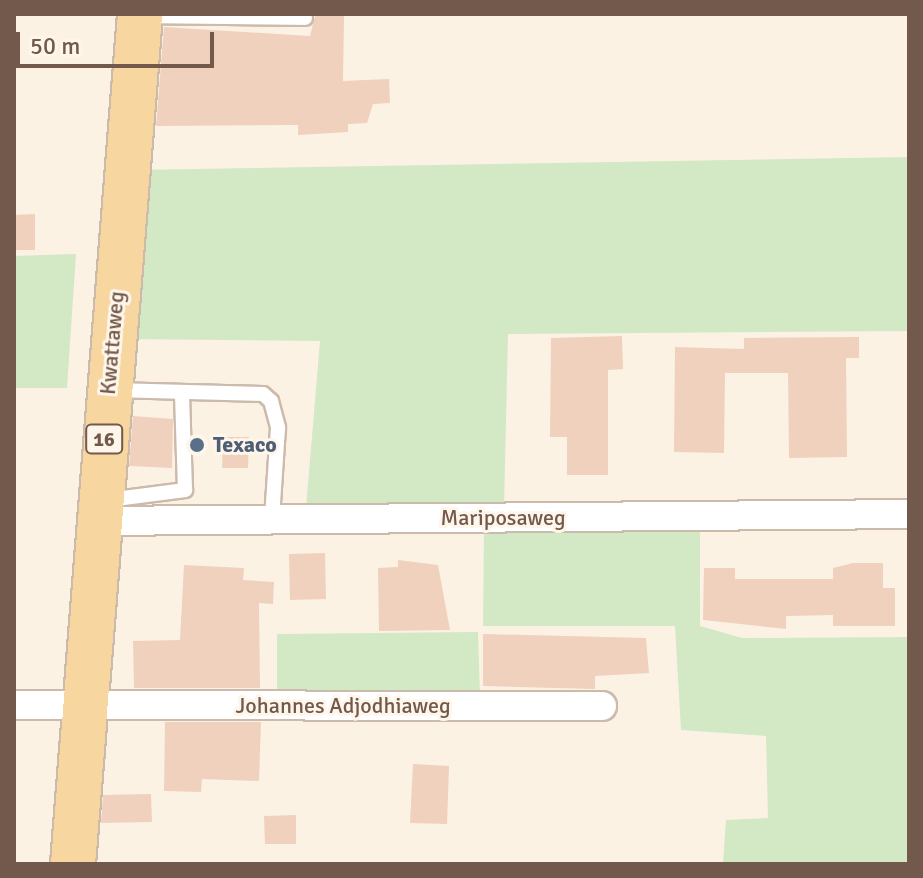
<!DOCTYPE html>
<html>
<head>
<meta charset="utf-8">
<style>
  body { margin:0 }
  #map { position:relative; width:923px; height:878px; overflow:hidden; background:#fbf2e4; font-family:Signika,sans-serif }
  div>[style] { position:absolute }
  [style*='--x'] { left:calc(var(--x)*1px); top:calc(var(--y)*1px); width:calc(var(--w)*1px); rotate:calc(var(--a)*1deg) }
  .green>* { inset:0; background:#d3e8c4 }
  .building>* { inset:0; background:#efd1bd }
  .roads { filter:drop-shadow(2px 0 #ccbaab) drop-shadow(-2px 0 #ccbaab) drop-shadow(0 2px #ccbaab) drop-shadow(0 -2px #ccbaab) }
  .service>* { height:14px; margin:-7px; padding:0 7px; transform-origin:7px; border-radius:7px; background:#fff }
  .minor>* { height:28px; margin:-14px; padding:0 14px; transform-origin:14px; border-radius:14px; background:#fff }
  .primary>* { height:44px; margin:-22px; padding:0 22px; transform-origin:22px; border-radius:22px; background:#f7d6a0 }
  .dots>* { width:22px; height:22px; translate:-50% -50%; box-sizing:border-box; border:4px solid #fef6ea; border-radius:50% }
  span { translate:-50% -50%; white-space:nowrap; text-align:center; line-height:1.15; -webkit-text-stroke:6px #fef6ea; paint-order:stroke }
  .shield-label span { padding:2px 6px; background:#fef6ea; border:2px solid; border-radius:6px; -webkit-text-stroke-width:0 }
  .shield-label { font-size:20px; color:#72594b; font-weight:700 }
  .street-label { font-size:22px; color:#72594b }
  .service-label { font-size:22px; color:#4e5e75; font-weight:700 }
  .left { translate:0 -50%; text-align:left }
  .frame { position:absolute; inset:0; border:16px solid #72594b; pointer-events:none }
  .scale { position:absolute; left:16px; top:32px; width:198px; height:36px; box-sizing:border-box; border:4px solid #72594b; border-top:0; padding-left:10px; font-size:24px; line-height:28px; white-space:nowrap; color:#72594b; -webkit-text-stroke:6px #fef6ea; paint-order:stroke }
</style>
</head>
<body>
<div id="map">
  <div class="green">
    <i style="clip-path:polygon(909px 157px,909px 331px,508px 334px,504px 506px,306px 508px,320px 341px,117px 339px,133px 170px)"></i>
    <i style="clip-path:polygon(76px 254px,67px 388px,14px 388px,14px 256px)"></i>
    <i style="clip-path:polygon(700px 528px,700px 626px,742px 638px,909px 637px,909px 864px,645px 864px,723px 863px,726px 820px,768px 818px,766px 736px,681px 730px,675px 626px,483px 626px,484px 530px)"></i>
    <i style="clip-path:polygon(478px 632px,480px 698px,277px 697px,277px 634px)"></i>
  </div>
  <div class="building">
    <i style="clip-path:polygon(315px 16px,344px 16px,343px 81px,389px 79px,390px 103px,373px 104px,367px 123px,348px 124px,348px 132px,298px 135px,298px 125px,156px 126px,164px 27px,310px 36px)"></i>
    <i style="clip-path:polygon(35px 214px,35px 250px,14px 250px,14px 215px)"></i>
    <i style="clip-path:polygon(622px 336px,623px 369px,608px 370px,608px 475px,567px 475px,567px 437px,550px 437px,551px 338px)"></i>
    <i style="clip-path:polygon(859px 337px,859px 358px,846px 358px,847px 457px,789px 458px,788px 373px,725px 373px,724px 453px,674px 452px,675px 347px,744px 349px,744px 338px)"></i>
    <i style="clip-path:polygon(133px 416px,173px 419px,172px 468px,129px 466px)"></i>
    <i style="clip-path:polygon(223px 437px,249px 437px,248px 468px,222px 468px)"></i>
    <i style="clip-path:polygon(325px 553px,326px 599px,290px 600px,289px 554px)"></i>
    <i style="clip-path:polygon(398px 560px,438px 565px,450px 630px,379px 631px,378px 568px,398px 567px)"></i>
    <i style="clip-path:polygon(853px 563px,883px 563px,883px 588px,895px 588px,895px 626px,833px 626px,833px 615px,786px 616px,786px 629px,703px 620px,704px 568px,735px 568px,735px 579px,833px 579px,833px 568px)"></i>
    <i style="clip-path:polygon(184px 565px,244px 568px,243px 580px,274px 582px,273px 604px,259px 603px,260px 688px,134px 688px,133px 641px,180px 640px)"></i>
    <i style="clip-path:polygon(483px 634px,646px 638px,649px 673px,595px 676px,595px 689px,483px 686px)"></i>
    <i style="clip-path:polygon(165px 722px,261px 722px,259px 781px,202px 779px,201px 792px,164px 791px)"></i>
    <i style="clip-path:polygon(413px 764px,449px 766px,447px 824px,410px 823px)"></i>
    <i style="clip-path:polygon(151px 794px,152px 822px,101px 823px,103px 795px)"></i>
    <i style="clip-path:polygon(296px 815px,296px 844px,265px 844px,264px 816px)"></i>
  </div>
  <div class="roads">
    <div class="service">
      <i style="--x:144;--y:16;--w:161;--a:0.7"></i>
      <i style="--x:113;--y:390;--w:150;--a:1.5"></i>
      <i style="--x:263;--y:394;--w:11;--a:41"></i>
      <i style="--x:271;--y:401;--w:28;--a:75"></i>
      <i style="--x:278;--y:428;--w:91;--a:93.8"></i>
      <i style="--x:108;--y:500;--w:78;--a:-7.4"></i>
      <i style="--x:185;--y:490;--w:98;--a:-91.8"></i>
    </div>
    <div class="minor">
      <i style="--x:97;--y:521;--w:812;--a:-0.49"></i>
      <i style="--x:14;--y:705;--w:588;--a:0.1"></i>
    </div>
    <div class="primary">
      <i style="--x:73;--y:864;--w:853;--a:-85.49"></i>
    </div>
  </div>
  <div class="dots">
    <i style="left:197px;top:445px;background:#5c6f8a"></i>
  </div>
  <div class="shield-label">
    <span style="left:104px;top:439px">16</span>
  </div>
  <div class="street-label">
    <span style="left:112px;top:343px;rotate:-85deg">Kwattaweg</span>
    <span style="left:503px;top:518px">Mariposaweg</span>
    <span style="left:343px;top:706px">Johannes Adjodhiaweg</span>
  </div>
  <div class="service-label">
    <span class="left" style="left:213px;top:445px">Texaco</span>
  </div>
  <div class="frame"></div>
  <div class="scale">50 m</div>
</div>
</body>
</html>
